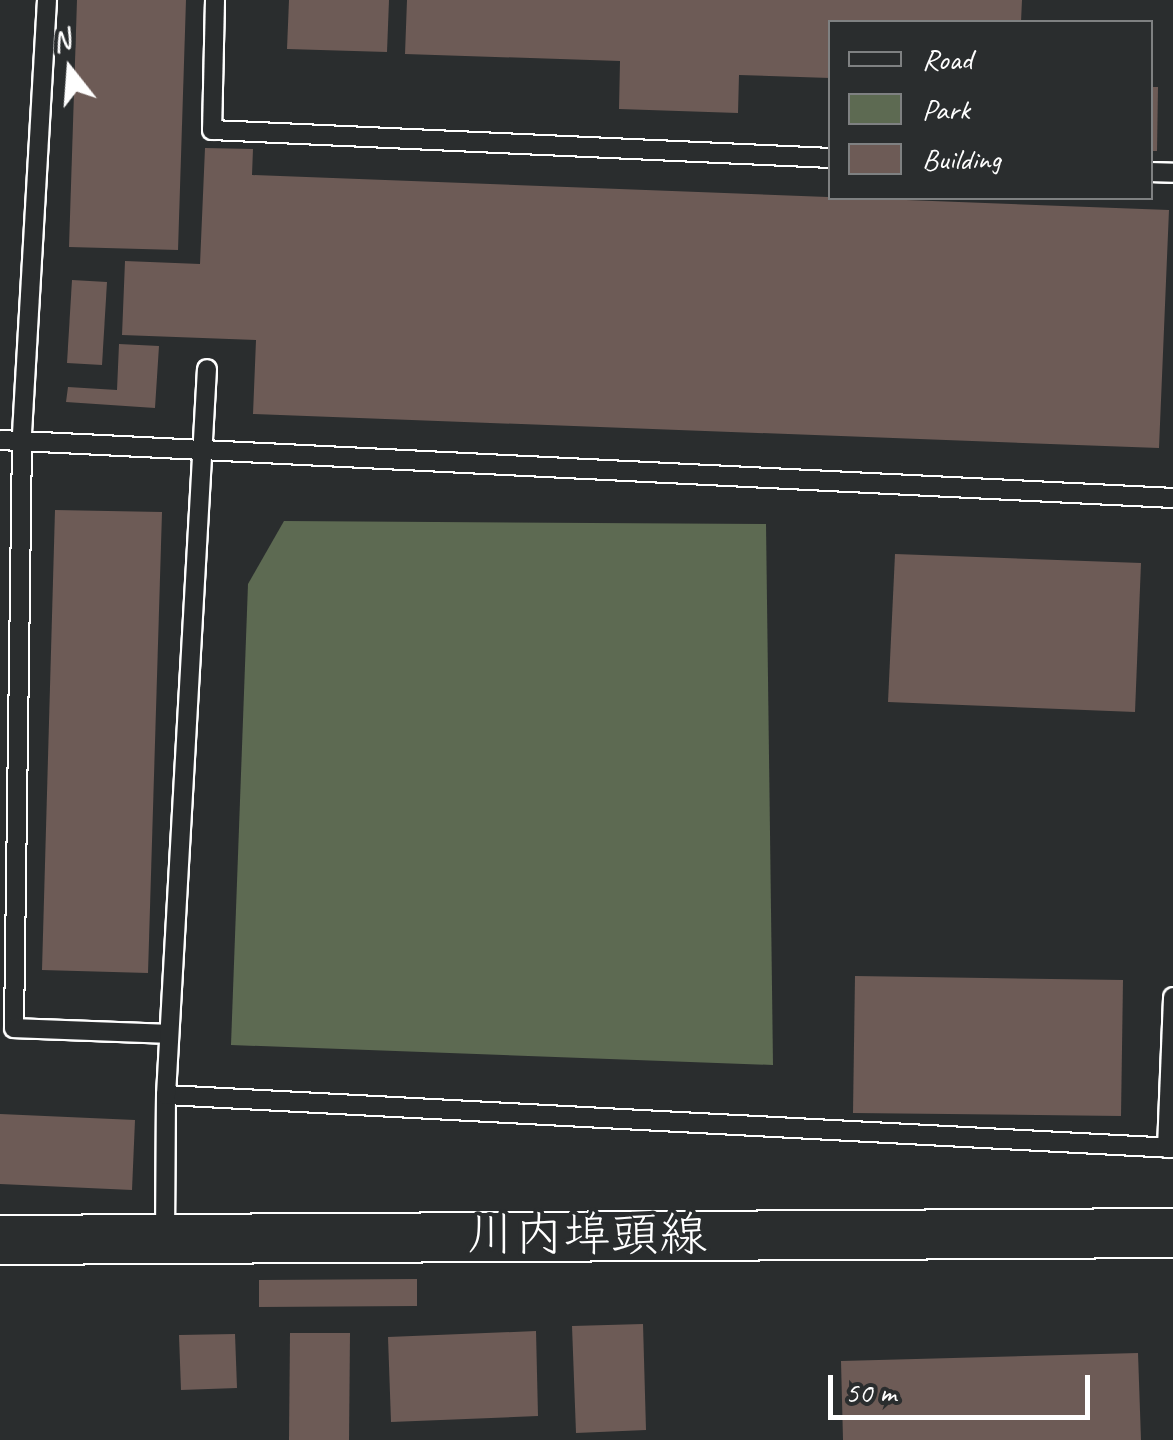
<!DOCTYPE html>
<html>
<head>
<meta charset="utf-8">
<style>
  body { margin:0 }
  #map { position:relative; width:1173px; height:1440px; overflow:hidden; background:#2a2d2e; font-family:Caveat,"Klee One",sans-serif }
  div>[style] { position:absolute }
  [style*='--x'] { left:calc(var(--x)*1px); top:calc(var(--y)*1px); width:calc(var(--w)*1px); rotate:calc(var(--a)*1deg) }
  .green>* { inset:0; background:#5d6a52 }
  .building>* { inset:0; background:#6d5b56 }
  .roads { filter:drop-shadow(2px 0 #fff) drop-shadow(-2px 0 #fff) drop-shadow(0 2px #fff) drop-shadow(0 -2px #fff) }
  .lane>* { height:18px; margin:-9px; padding:0 9px; transform-origin:9px; border-radius:9px; background:#2a2d2e }
  .secondary>* { height:48px; margin:-24px; padding:0 24px; transform-origin:24px; border-radius:24px; background:#2a2d2e }
  span { translate:-50% -50%; white-space:nowrap; text-align:center; line-height:1.15; -webkit-text-stroke:8px #2a2d2e; paint-order:stroke }
  .street-label { font-size:48px; color:#fff }
  .legend { position:absolute; left:828px; top:20px; width:325px; height:180px; box-sizing:border-box; background:#2a2d2e; border:2px solid #7f8182; margin:0; padding:12px 18px; list-style:none; font-size:30px; color:#fff }
  .legend li { display:flex; align-items:center; gap:20px; height:50px }
  .legend b { width:50px; border:2px solid #7f8182 }
  .north { position:absolute; left:20px; top:20px; width:100px; height:100px; -webkit-text-stroke:8px #2a2d2e; paint-order:stroke; rotate:343deg; font-size:28px; font-weight:700; line-height:40px; text-align:center; color:#fff }
  .north::after { content:''; display:block; margin:auto; width:35px; height:45px; background:#fff; clip-path:polygon(50% 0,100% 100%,50% 72%,0 100%) }
  .scale { position:absolute; left:828px; top:1375px; width:262px; height:45px; box-sizing:border-box; border:5px solid #fff; border-top:0; padding-left:12px; font-size:30px; line-height:35px; white-space:nowrap; color:#fff; -webkit-text-stroke:8px #2a2d2e; paint-order:stroke }
</style>
</head>
<body>
<div id="map">
  <div class="green">
    <i style="clip-path:polygon(284px 521px,766px 524px,773px 1065px,231px 1045px,248px 584px)"></i>
  </div>
  <div class="building">
    <i style="clip-path:polygon(77px 0,186px 0,178px 250px,69px 247px)"></i>
    <i style="clip-path:polygon(289px 0,389px 0,387px 52px,287px 49px)"></i>
    <i style="clip-path:polygon(407px 0,1022px 0,1021px 22px,830px 22px,830px 78px,739px 75px,738px 113px,619px 109px,620px 61px,405px 54px)"></i>
    <i style="clip-path:polygon(1150px 87px,1158px 87px,1157px 151px,1150px 151px)"></i>
    <i style="clip-path:polygon(205px 148px,253px 149px,252px 175px,1169px 210px,1159px 448px,253px 414px,256px 340px,122px 335px,125px 261px,200px 264px)"></i>
    <i style="clip-path:polygon(72px 280px,107px 282px,102px 365px,67px 363px)"></i>
    <i style="clip-path:polygon(119px 344px,159px 346px,155px 408px,66px 402px,68px 387px,117px 390px)"></i>
    <i style="clip-path:polygon(55px 510px,162px 512px,148px 973px,42px 970px)"></i>
    <i style="clip-path:polygon(895px 554px,1141px 563px,1135px 712px,888px 702px)"></i>
    <i style="clip-path:polygon(855px 976px,1123px 980px,1121px 1116px,853px 1113px)"></i>
    <i style="clip-path:polygon(0 1114px,135px 1120px,132px 1190px,0 1184px)"></i>
    <i style="clip-path:polygon(417px 1279px,417px 1306px,259px 1307px,259px 1280px)"></i>
    <i style="clip-path:polygon(643px 1324px,646px 1430px,576px 1433px,572px 1326px)"></i>
    <i style="clip-path:polygon(536px 1331px,538px 1416px,391px 1422px,388px 1337px)"></i>
    <i style="clip-path:polygon(290px 1333px,350px 1333px,349px 1440px,289px 1440px)"></i>
    <i style="clip-path:polygon(235px 1334px,237px 1388px,181px 1390px,179px 1335px)"></i>
    <i style="clip-path:polygon(1138px 1353px,1141px 1440px,843px 1440px,841px 1361px)"></i>
  </div>
  <div class="roads">
    <div class="lane">
      <i style="--x:47;--y:0;--w:441;--a:93.3"></i>
      <i style="--x:22;--y:440;--w:588;--a:90.78"></i>
      <i style="--x:14;--y:1028;--w:155;--a:2.2"></i>
      <i style="--x:215;--y:0;--w:130;--a:91.3"></i>
      <i style="--x:212;--y:130;--w:619;--a:2.59"></i>
      <i style="--x:1150;--y:172;--w:23;--a:2"></i>
      <i style="--x:0;--y:440;--w:1174;--a:2.83"></i>
      <i style="--x:166;--y:1095;--w:1008;--a:3.01"></i>
      <i style="--x:1167;--y:1148;--w:151;--a:-87.7"></i>
      <i style="--x:165;--y:1237;--w:142;--a:-89.6"></i>
      <i style="--x:166;--y:1095;--w:727;--a:-86.77"></i>
    </div>
    <div class="secondary">
      <i style="--x:0;--y:1240;--w:1173;--a:-0.34"></i>
    </div>
  </div>
  <div class="street-label">
    <span style="left:587px;top:1235px">川内埠頭線</span>
  </div>
  <ul class="legend">
  <li><b style="height:12px;background:#2a2d2e"></b>Road</li>
  <li><b style="height:28px;background:#5d6a52"></b>Park</li>
  <li><b style="height:28px;background:#6d5b56"></b>Building</li>
  </ul>
  <div class="north">N</div>
  <div class="scale">50 m</div>
</div>
</body>
</html>
